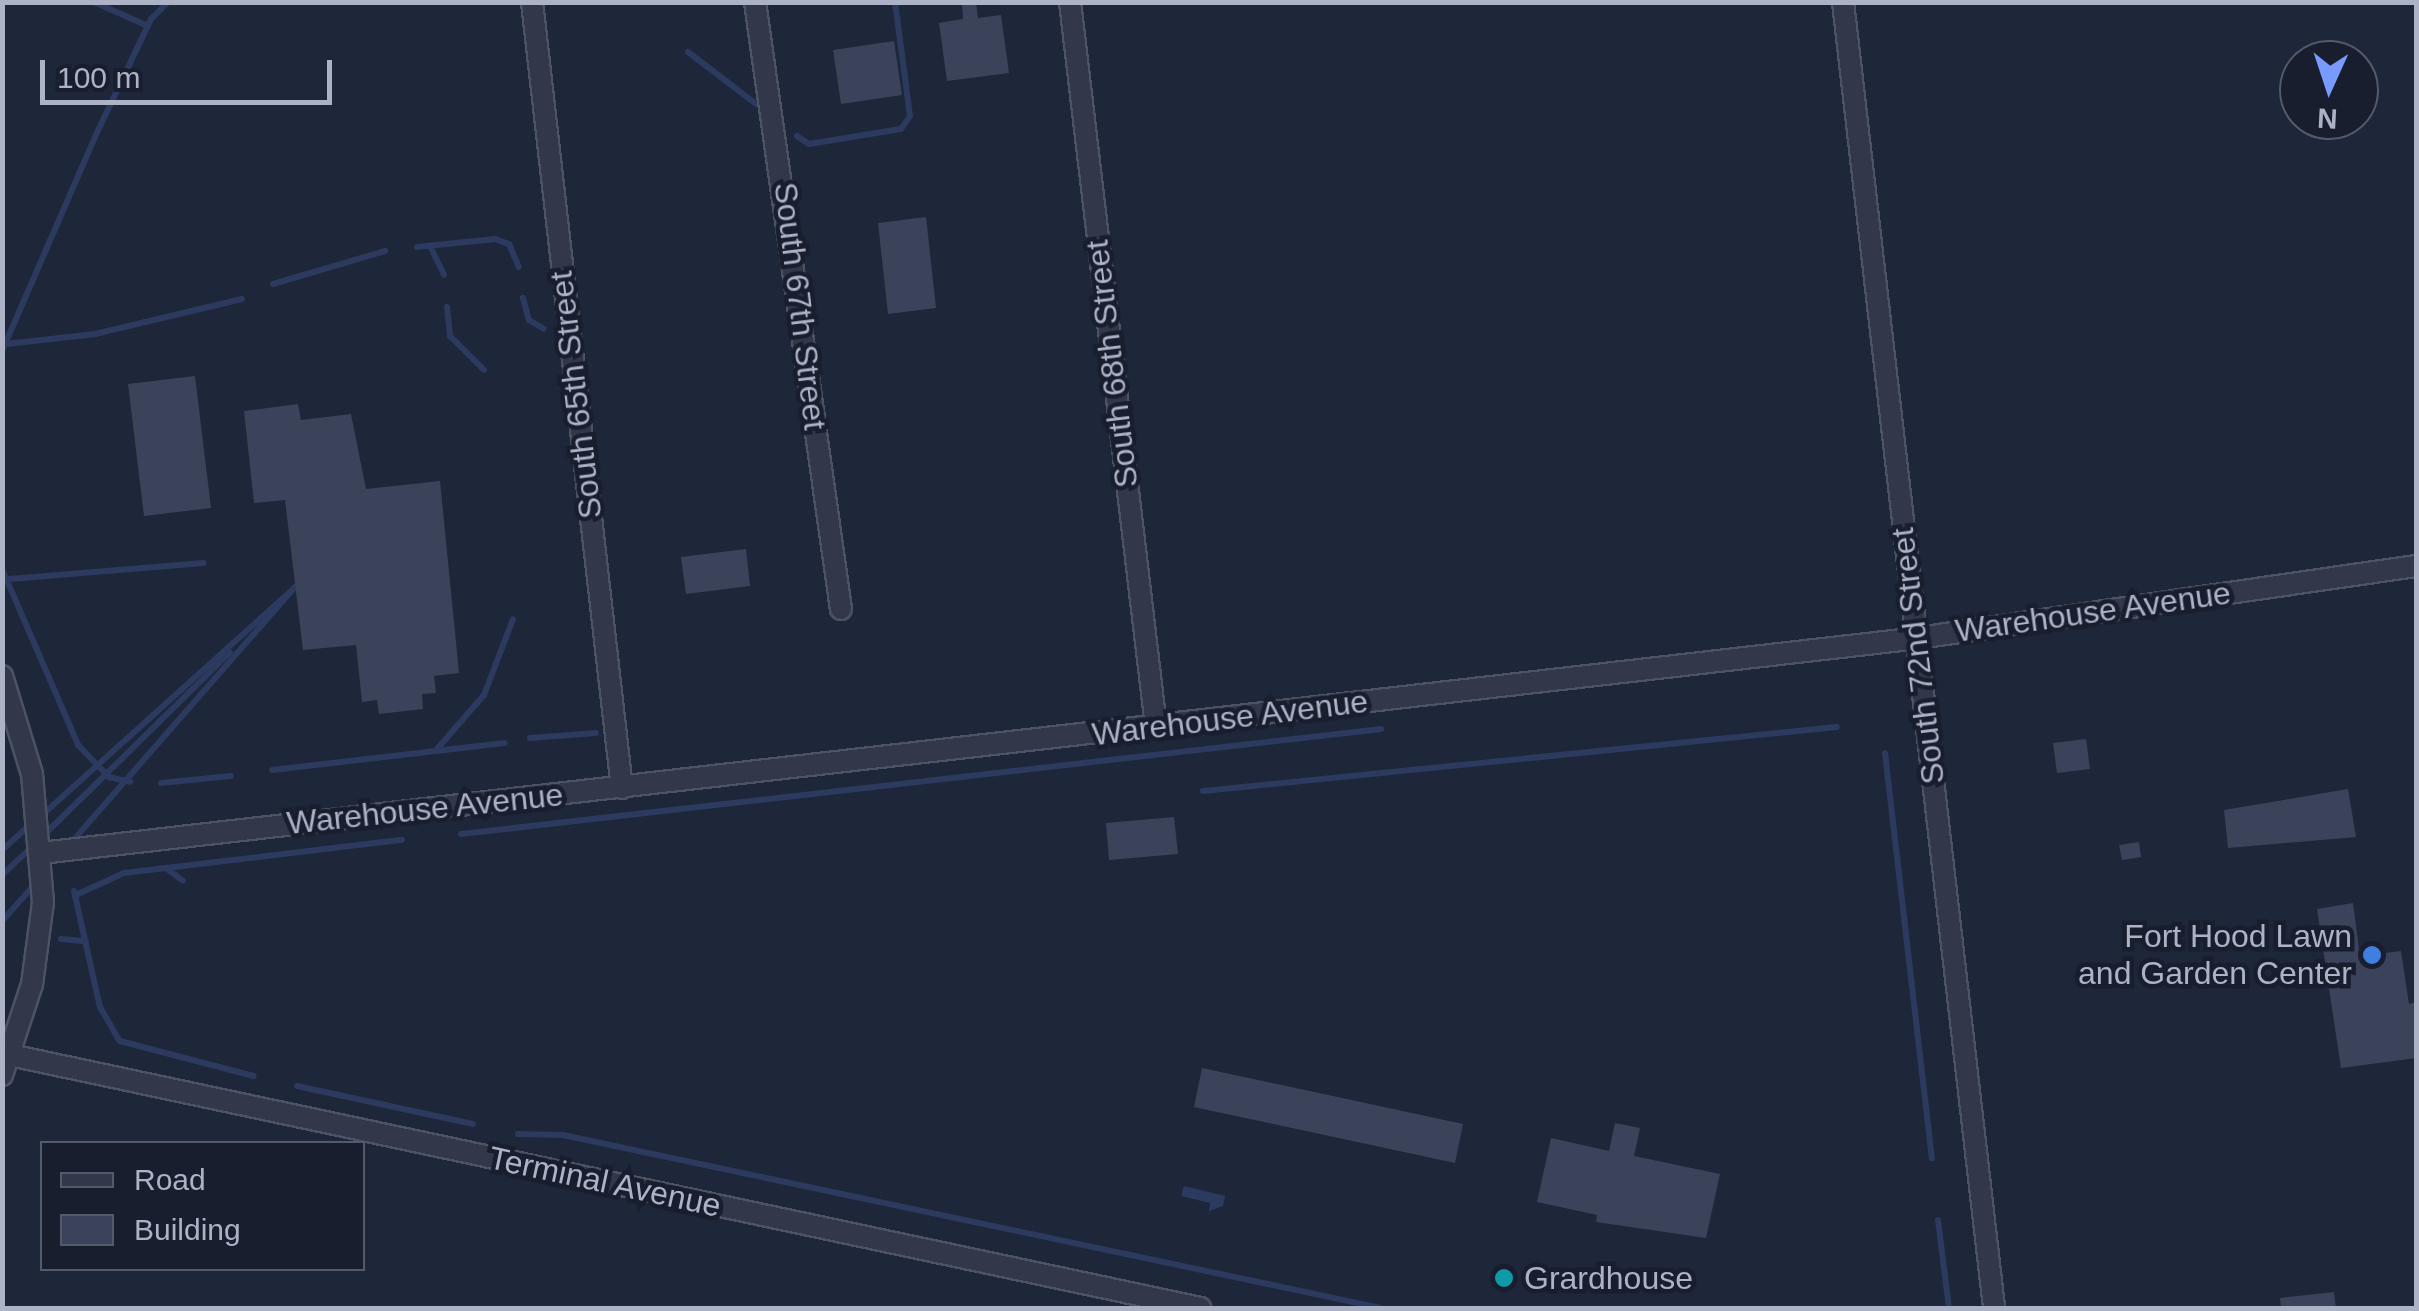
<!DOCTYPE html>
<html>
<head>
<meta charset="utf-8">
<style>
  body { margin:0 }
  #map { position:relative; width:2419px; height:1311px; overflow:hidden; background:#1e263a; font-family:Arial,sans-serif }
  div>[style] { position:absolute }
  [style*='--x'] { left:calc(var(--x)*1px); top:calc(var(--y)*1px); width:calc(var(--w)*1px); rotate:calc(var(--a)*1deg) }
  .water>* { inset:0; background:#2c3a5f }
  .stream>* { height:6px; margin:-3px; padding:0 3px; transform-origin:3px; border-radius:3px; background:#2c3a5f }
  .building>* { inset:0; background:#3a435a }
  .roads { filter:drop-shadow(2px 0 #4c5365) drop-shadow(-2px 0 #4c5365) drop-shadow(0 2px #4c5365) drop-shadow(0 -2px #4c5365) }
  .minor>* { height:20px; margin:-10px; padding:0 10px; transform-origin:10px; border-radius:10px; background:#32384a }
  .dots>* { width:28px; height:28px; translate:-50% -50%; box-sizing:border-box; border:5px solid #181e2e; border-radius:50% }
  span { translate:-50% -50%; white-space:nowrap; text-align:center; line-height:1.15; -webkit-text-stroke:9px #181e2e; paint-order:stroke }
  .street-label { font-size:32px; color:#acb3c7 }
  .poi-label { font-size:32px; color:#acb3c7 }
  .right { translate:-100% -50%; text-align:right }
  .left { translate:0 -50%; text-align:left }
  .frame { position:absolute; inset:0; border:5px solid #acb3c7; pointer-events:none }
  .legend { position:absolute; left:40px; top:1141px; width:325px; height:130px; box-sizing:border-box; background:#181e2e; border:2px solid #535a6b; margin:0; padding:12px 18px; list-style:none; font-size:30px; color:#acb3c7 }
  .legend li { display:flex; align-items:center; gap:20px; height:50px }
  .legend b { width:50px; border:2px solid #535a6b }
  .north { position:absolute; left:2279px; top:40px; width:100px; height:100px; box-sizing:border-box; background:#181e2e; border:2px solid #535a6b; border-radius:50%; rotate:183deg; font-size:28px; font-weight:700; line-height:40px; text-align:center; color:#acb3c7 }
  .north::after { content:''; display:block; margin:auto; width:35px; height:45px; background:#799aff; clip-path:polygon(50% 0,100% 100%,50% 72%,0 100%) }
  .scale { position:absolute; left:40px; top:60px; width:292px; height:45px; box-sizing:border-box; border:5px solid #acb3c7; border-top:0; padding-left:12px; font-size:30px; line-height:35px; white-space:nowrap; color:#acb3c7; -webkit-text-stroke:8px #181e2e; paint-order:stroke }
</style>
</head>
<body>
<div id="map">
  <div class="water">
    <i style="clip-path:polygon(1184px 1186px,1225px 1196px,1223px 1206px,1209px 1211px,1210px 1203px,1181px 1196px)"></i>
  </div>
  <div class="stream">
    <i style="--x:94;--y:2;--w:59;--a:24"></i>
    <i style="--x:688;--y:52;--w:86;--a:37.4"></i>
    <i style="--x:797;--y:136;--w:14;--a:34"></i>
    <i style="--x:809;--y:144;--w:93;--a:-9.3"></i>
    <i style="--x:901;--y:129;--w:16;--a:-55"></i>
    <i style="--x:910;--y:116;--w:115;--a:-97.5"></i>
    <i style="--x:430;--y:246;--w:32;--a:64"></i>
    <i style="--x:417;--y:247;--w:78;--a:-5.9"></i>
    <i style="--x:495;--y:239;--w:15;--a:20"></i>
    <i style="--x:509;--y:244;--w:25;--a:67"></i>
    <i style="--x:273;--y:284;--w:117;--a:-16.4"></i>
    <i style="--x:523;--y:298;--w:23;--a:75"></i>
    <i style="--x:529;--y:320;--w:17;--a:31"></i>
    <i style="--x:447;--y:307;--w:29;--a:84"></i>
    <i style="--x:450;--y:336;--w:48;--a:45"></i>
    <i style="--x:6;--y:344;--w:90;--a:-6.4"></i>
    <i style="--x:95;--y:334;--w:151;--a:-13.4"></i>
    <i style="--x:2;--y:351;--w:231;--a:-66.5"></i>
    <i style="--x:94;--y:139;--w:133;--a:-64.6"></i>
    <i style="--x:151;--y:19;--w:24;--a:-45"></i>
    <i style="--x:2;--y:569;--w:192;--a:66.6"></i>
    <i style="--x:78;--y:745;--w:45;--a:45.9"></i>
    <i style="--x:109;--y:777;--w:22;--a:13"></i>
    <i style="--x:9;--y:579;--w:195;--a:-4.7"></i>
    <i style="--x:530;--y:738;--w:66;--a:-4.3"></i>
    <i style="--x:437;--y:749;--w:72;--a:-49"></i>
    <i style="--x:484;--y:695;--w:81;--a:-69.1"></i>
    <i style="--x:1885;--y:753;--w:408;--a:83.4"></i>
    <i style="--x:272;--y:770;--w:234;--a:-6.6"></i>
    <i style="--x:161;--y:783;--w:70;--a:-5.7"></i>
    <i style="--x:1203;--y:791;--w:637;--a:-5.76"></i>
    <i style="--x:41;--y:816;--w:342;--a:-42"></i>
    <i style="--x:295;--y:587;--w:340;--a:131.2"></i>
    <i style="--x:461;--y:834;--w:926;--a:-6.51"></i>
    <i style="--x:43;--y:836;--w:262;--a:-44.5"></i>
    <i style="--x:2;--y:850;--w:39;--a:-42"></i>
    <i style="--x:166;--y:868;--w:21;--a:37"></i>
    <i style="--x:2;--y:875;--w:44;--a:-43.2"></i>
    <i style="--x:74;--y:891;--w:119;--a:77.4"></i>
    <i style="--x:100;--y:1007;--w:39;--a:60"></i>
    <i style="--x:120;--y:1041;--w:138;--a:14.7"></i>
    <i style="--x:78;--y:894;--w:51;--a:-24.5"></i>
    <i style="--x:124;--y:873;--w:280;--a:-6.8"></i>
    <i style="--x:2;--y:921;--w:51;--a:-48.2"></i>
    <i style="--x:61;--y:939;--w:25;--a:5"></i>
    <i style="--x:297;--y:1086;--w:180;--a:12.2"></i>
    <i style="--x:518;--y:1134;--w:45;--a:1.3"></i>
    <i style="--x:563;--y:1135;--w:836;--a:11.94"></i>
    <i style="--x:1938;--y:1220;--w:89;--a:82.9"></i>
  </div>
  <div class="building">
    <i style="clip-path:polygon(962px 2px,976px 2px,978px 18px,1001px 15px,1009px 73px,947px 81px,939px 23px,963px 19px)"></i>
    <i style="clip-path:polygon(894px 41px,902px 95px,841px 104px,833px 50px)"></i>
    <i style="clip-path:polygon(926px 217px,936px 308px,888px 314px,878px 223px)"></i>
    <i style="clip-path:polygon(195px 376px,211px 508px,144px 516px,128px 384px)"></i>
    <i style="clip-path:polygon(298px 404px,301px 420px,351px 414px,366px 489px,440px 481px,459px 673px,434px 676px,436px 693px,422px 694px,423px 709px,379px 714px,377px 700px,362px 702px,356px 645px,303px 650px,285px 500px,254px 503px,244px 411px)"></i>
    <i style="clip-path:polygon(746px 549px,750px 586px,686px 594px,681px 557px)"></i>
    <i style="clip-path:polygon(2086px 739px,2090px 769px,2057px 773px,2053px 743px)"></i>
    <i style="clip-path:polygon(2348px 789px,2356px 837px,2228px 848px,2224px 810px)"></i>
    <i style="clip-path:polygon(1174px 817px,1178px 854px,1109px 860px,1106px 823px)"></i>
    <i style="clip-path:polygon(2139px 842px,2141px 857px,2122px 860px,2119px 845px)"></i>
    <i style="clip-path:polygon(2353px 903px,2360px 956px,2401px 951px,2409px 1004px,2416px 1002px,2416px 1058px,2341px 1068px,2317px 909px)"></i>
    <i style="clip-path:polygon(1202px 1068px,1463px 1124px,1455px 1163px,1194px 1107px)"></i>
    <i style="clip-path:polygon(1615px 1123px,1640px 1128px,1634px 1156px,1720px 1174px,1706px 1238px,1596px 1222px,1597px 1215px,1537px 1202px,1551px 1138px,1609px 1151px)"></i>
    <i style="clip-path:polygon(2334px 1292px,2336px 1308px,2281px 1308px,2280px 1298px)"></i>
  </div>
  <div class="roads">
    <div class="minor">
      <i style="--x:532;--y:2;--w:791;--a:83.47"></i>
      <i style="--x:755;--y:2;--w:613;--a:81.94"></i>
      <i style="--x:1070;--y:2;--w:729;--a:83.23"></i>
      <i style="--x:1843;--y:2;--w:1315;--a:83.4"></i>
      <i style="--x:2;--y:676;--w:102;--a:73"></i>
      <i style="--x:32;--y:774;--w:128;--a:85.1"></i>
      <i style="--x:43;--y:902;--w:83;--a:97.6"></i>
      <i style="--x:32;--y:984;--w:96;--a:108.2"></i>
      <i style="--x:41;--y:853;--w:1889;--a:-6.53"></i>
      <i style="--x:1918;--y:638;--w:503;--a:-8.23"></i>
      <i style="--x:10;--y:1055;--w:1217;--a:12"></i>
    </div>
  </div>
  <div class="dots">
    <i style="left:2372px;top:955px;background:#3f7fe0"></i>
    <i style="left:1504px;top:1278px;background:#0f9aa8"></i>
  </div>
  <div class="street-label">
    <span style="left:800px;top:306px;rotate:83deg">South 67th Street</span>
    <span style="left:1112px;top:364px;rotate:-97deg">South 68th Street</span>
    <span style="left:576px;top:395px;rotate:-97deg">South 65th Street</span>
    <span style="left:2093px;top:612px;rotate:-8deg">Warehouse Avenue</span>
    <span style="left:1918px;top:656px;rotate:-97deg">South 72nd Street</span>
    <span style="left:1230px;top:718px;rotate:-7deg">Warehouse Avenue</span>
    <span style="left:425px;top:809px;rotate:-6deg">Warehouse Avenue</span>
    <span style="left:605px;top:1182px;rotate:12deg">Terminal Avenue</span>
  </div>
  <div class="poi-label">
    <span class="right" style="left:2352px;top:955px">Fort Hood Lawn<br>and Garden Center</span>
    <span class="left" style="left:1524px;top:1278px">Grardhouse</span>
  </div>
  <div class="frame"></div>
  <ul class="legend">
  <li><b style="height:12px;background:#32384a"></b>Road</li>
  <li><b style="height:28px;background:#3a435a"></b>Building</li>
  </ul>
  <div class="north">N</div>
  <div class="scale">100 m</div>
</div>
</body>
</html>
